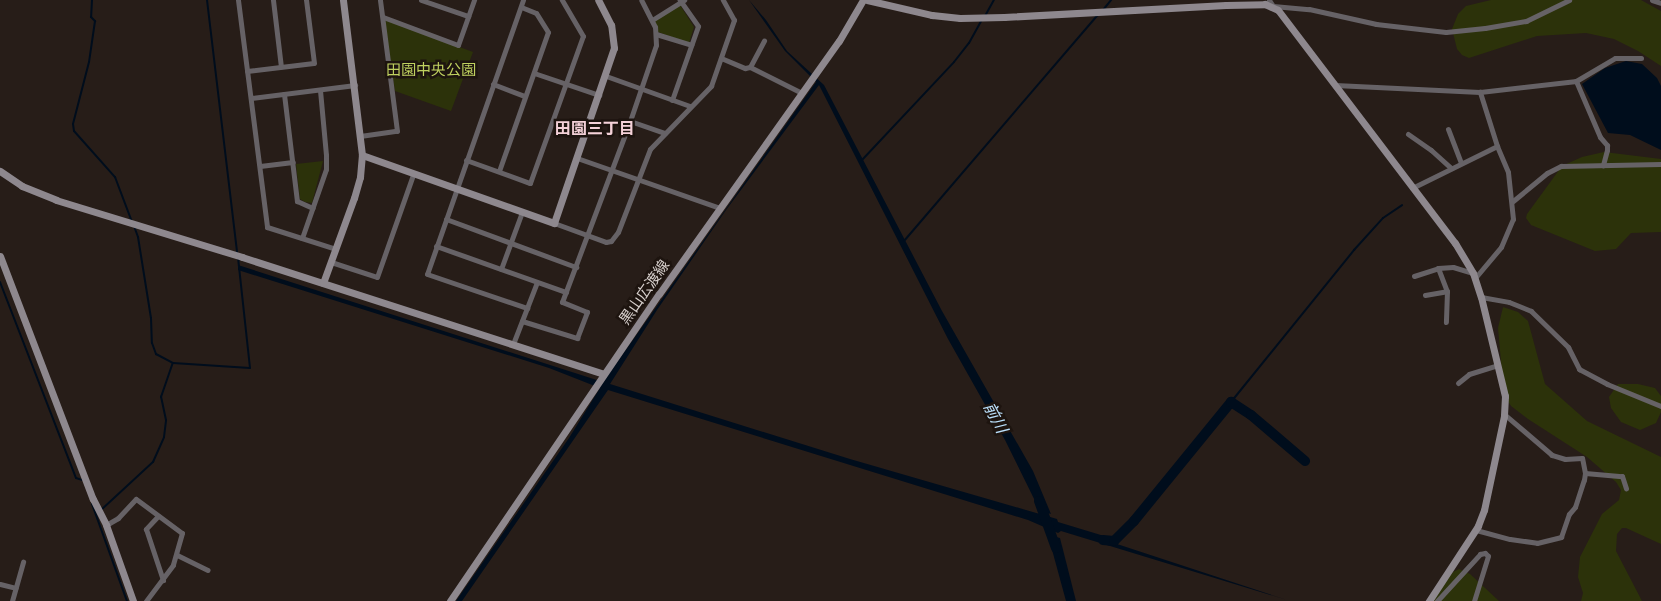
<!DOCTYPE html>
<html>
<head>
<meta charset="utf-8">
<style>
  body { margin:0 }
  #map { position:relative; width:1661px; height:601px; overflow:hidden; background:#271d18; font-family:Poppins,"Noto Sans JP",sans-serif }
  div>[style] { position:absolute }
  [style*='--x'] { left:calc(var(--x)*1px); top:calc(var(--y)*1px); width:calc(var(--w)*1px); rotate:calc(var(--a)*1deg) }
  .green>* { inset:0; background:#2c320a }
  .water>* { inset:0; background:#000d1c }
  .stream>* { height:2px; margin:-1px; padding:0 1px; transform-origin:1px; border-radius:1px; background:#000d1c }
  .river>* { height:10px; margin:-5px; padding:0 5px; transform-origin:5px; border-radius:5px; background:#000d1c }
  .street>* { height:5px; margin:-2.5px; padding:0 2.5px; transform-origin:2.5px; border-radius:2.5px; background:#666266 }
  .secondary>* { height:7px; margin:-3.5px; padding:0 3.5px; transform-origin:3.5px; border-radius:3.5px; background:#8e888e }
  span { translate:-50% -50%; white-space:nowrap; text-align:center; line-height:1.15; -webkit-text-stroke:5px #1d140f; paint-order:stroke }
  .park-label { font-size:15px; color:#bfd05f }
  .street-label { font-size:15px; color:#d7d0cd }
  .neighbourhood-label { font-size:16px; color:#f4d1d8; font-weight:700 }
  .water-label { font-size:16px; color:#bce2fe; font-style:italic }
</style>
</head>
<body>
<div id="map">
  <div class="green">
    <i style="clip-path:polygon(1491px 0,1641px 0,1661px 11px,1661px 66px,1638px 51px,1614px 39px,1586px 33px,1537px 36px,1469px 58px,1462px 55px,1457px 49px,1452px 29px,1458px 14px,1466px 6px)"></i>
    <i style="clip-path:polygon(680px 5px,694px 27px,689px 43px,658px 32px,655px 20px)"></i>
    <i style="clip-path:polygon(384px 19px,473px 52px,451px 111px,395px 91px)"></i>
    <i style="clip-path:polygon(1604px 152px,1661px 159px,1661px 232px,1631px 233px,1616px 249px,1595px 251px,1531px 225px,1526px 218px,1527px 214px,1562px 166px,1582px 157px)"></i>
    <i style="clip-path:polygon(323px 161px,312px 203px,305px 202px,300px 199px,296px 164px)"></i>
    <i style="clip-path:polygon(1503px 307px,1518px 312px,1528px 321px,1545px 384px,1587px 421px,1661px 457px,1661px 544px,1626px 528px,1622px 528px,1617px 534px,1616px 551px,1642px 601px,1581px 601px,1583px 593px,1578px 577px,1580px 557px,1602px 514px,1619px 500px,1621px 490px,1616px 482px,1587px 457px,1528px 419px,1511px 406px,1504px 395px,1498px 328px)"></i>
    <i style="clip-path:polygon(1618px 384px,1638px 384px,1655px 388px,1661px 396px,1661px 412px,1656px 423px,1640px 430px,1621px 422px,1611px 408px,1609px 397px)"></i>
    <i style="clip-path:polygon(1459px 569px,1470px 574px,1499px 601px,1432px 601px,1453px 572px)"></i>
  </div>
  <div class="water">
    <i style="clip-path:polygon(749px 0,766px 20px,787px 51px,824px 85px,942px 311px,1033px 471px,1051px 514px,1040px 511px,1005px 440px,948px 339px,819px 85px,726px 210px,657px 310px,610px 384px,850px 459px,1057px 519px,1058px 522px,1114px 539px,1117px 544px,1287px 600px,1061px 531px,1058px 533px,1028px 520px,608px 390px,462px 601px,456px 601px,569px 438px,600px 388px,549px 368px,238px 270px,238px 265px,603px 382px,816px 82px,785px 51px)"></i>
    <i style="clip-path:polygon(1626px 61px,1642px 64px,1657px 78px,1661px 86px,1661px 150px,1630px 135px,1608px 133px,1582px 84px,1605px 68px)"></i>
    <i style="clip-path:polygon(1048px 535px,1060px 538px,1076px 601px,1066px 601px)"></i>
  </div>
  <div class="stream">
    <i style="--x:92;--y:0;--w:17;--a:93"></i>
    <i style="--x:91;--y:17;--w:6;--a:45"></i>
    <i style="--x:95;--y:21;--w:41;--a:98.3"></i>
    <i style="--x:89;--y:62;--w:64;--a:104.5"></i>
    <i style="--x:73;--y:124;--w:7;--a:82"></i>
    <i style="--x:74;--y:131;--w:62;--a:48.3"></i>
    <i style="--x:115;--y:177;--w:48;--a:69.3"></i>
    <i style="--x:207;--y:0;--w:255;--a:83.2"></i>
    <i style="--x:1103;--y:10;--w:13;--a:-51"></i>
    <i style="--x:985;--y:16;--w:18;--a:-61"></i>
    <i style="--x:862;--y:160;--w:134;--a:-46.8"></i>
    <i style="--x:954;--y:62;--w:24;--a:-52"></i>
    <i style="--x:969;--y:43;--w:26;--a:-61"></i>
    <i style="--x:134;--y:226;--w:12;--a:70"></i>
    <i style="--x:138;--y:237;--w:82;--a:80.9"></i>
    <i style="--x:151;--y:318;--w:25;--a:88"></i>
    <i style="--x:152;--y:343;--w:12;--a:70"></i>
    <i style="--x:156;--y:354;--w:19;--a:28"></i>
    <i style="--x:173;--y:363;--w:77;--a:3.7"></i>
    <i style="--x:250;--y:368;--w:112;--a:-96.2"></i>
    <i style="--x:904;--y:241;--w:298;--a:-49.4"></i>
    <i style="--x:0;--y:282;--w:210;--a:68.8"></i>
    <i style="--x:76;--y:478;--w:6;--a:18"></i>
    <i style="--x:1231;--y:402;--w:196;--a:-51"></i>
    <i style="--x:1354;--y:250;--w:43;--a:-47.8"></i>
    <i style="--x:1383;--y:218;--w:23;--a:-34"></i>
    <i style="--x:92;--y:504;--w:103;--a:70.2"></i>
    <i style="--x:101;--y:510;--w:71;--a:-42.7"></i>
    <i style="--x:153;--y:462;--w:27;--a:-66"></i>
    <i style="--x:164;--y:437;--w:17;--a:-83"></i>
    <i style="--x:166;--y:420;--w:24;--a:-102"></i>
    <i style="--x:161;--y:397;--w:36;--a:-71"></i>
  </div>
  <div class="river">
    <i style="--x:1039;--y:501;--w:50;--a:70.1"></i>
    <i style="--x:1103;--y:540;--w:11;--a:5"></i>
    <i style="--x:1114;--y:541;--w:28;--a:-45"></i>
    <i style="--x:1134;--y:521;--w:154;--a:-50.8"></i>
    <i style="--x:1231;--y:402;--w:24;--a:33"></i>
    <i style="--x:1251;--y:415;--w:71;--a:40.4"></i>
  </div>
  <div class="street">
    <i style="--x:238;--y:0;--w:229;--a:82.7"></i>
    <i style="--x:267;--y:227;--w:72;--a:17.7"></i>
    <i style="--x:273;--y:0;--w:67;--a:83.2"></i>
    <i style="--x:421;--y:0;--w:50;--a:18.8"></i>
    <i style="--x:523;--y:0;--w:290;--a:109.3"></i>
    <i style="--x:427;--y:274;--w:106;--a:18.8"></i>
    <i style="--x:1269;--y:0;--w:7;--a:56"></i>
    <i style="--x:1273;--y:6;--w:36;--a:5"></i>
    <i style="--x:1309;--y:9;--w:69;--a:12.6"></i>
    <i style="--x:1376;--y:24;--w:70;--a:6.5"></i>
    <i style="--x:1446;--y:32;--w:39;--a:-6"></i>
    <i style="--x:1485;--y:28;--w:42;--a:-9.7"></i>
    <i style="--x:1526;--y:21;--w:48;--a:-26"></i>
    <i style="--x:1652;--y:0;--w:9;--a:18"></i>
    <i style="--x:383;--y:17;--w:80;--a:20.5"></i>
    <i style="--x:458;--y:45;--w:48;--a:-70.4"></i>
    <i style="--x:652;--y:20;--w:38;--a:-32"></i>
    <i style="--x:656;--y:34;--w:37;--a:17"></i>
    <i style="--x:721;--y:58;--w:26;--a:23"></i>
    <i style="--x:745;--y:68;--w:5;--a:-11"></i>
    <i style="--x:750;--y:67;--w:58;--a:26.6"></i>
    <i style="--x:750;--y:67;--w:30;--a:-62"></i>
    <i style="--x:247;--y:71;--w:67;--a:-6.8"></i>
    <i style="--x:314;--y:63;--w:64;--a:-97.2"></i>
    <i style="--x:534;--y:73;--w:69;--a:18.7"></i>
    <i style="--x:606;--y:76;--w:89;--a:19.7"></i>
    <i style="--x:1576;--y:81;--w:61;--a:66.8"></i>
    <i style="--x:1600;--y:137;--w:11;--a:49"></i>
    <i style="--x:1607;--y:145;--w:5;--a:90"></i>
    <i style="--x:1607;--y:150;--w:16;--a:105"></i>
    <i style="--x:493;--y:84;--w:34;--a:21"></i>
    <i style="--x:1335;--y:85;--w:145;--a:2.8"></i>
    <i style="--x:1480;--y:92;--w:97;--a:-6.5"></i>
    <i style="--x:1576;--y:81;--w:45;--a:-30.5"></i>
    <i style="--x:1615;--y:58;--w:26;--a:0"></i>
    <i style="--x:284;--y:94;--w:108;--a:83.1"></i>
    <i style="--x:297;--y:201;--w:17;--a:24"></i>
    <i style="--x:251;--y:98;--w:105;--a:-7.1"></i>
    <i style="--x:672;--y:100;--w:78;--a:-70.6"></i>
    <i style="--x:698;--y:26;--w:32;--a:-125"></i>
    <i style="--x:630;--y:121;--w:37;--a:19"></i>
    <i style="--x:1448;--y:129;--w:36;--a:69"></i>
    <i style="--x:1408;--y:134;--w:28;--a:35"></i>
    <i style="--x:1431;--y:150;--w:27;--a:42"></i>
    <i style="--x:360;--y:136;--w:37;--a:-8"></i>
    <i style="--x:397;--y:131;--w:132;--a:-97.4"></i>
    <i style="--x:577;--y:158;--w:151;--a:19.3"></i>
    <i style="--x:466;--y:160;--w:68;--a:19.8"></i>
    <i style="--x:530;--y:183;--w:156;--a:-70.2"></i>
    <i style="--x:583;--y:36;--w:42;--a:-120.3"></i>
    <i style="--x:260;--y:166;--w:33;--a:-7"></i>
    <i style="--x:499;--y:171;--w:147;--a:-70.6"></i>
    <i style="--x:548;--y:32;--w:22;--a:-122"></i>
    <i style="--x:536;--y:13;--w:16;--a:-158"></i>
    <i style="--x:1412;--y:188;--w:95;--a:-26.3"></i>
    <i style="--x:1513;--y:201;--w:44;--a:-39.5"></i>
    <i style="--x:1547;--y:173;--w:16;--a:-27"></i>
    <i style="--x:1561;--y:166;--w:100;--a:-1.1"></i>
    <i style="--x:446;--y:219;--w:139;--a:20.3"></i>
    <i style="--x:554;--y:223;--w:55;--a:20.1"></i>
    <i style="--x:606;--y:242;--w:5;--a:-11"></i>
    <i style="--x:611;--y:241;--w:11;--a:-52"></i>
    <i style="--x:618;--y:232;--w:89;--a:-68.9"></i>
    <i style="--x:650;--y:149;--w:88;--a:-45.9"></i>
    <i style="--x:711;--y:86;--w:70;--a:-70.8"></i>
    <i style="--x:734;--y:20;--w:23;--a:-119"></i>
    <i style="--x:302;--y:238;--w:73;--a:-70.8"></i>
    <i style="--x:326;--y:169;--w:14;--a:-90"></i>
    <i style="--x:326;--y:155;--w:65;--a:-95.3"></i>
    <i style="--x:436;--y:246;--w:138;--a:19.5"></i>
    <i style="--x:331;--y:262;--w:48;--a:18.1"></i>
    <i style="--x:377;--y:277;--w:108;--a:-70.6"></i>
    <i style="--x:1438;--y:268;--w:25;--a:69"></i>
    <i style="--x:1447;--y:291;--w:31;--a:92"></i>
    <i style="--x:501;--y:269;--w:61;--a:-69.8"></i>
    <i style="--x:1414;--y:276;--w:25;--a:-18"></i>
    <i style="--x:1438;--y:268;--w:15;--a:-4"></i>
    <i style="--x:1453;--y:267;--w:21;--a:17"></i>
    <i style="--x:1475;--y:278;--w:40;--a:-50"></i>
    <i style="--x:1501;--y:247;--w:30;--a:-67"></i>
    <i style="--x:1513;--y:219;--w:47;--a:-96.1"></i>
    <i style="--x:1508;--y:172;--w:28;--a:-113"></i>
    <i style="--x:1497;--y:146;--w:57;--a:-107.5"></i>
    <i style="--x:1425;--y:295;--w:22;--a:-10"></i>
    <i style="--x:1481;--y:297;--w:28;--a:10"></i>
    <i style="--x:1509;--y:302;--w:24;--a:22"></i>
    <i style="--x:1531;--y:311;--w:52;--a:44.2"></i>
    <i style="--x:1568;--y:347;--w:25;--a:63"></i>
    <i style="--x:1579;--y:369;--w:32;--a:28"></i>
    <i style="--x:1607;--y:384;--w:58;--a:22.2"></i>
    <i style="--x:522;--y:321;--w:58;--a:17.2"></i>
    <i style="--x:577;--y:338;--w:28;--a:-69"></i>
    <i style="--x:587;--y:312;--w:27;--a:-158"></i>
    <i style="--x:562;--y:302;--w:193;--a:-69.4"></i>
    <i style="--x:630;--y:121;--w:80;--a:-71.1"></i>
    <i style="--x:656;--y:45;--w:18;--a:-93"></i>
    <i style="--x:655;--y:27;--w:30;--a:-117"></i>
    <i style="--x:513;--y:344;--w:66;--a:-68.8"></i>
    <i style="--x:1458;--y:383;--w:14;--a:-39"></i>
    <i style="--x:1469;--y:374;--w:30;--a:-17"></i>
    <i style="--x:1585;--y:473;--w:37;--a:5"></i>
    <i style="--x:1622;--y:476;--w:13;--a:72"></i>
    <i style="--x:158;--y:516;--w:18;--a:133"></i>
    <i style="--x:146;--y:529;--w:54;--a:71.6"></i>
    <i style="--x:106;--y:525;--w:14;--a:-30"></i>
    <i style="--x:118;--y:518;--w:26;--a:-47"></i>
    <i style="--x:136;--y:499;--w:57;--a:36.5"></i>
    <i style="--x:182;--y:533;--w:33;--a:106"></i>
    <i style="--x:173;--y:565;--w:45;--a:126.9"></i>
    <i style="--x:1476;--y:530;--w:35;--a:15"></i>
    <i style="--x:1510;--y:539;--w:27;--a:8"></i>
    <i style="--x:1537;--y:543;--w:25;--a:-14"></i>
    <i style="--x:1561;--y:537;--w:24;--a:-71"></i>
    <i style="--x:1569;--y:514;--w:9;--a:-49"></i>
    <i style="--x:1575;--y:507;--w:28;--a:-72"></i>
    <i style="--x:1584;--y:480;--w:7;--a:-82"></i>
    <i style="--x:1585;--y:473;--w:15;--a:-101"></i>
    <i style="--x:1582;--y:458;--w:17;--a:177"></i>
    <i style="--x:1565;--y:459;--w:14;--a:-163"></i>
    <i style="--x:1552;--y:455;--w:63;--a:-139.5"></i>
    <i style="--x:177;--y:555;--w:34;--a:26"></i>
    <i style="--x:0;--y:584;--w:16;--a:14"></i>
    <i style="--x:12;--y:601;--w:41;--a:-74.2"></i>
    <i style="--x:1437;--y:601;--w:64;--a:-47.5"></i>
    <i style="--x:1480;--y:554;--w:5;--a:-11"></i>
    <i style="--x:1485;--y:553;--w:4;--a:45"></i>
    <i style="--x:1488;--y:556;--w:47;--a:107.3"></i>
  </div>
  <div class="secondary">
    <i style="--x:867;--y:0;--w:67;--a:13"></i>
    <i style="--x:932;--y:15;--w:28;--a:6"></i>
    <i style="--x:960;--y:18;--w:44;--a:-1.3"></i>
    <i style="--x:1004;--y:17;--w:222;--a:-3.1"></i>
    <i style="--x:1226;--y:5;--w:39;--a:-1"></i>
    <i style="--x:1265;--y:4;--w:14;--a:25"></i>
    <i style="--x:1278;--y:10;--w:293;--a:52.8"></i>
    <i style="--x:1455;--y:243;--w:35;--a:59"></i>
    <i style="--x:1473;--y:273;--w:25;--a:72"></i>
    <i style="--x:1481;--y:297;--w:102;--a:76.4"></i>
    <i style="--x:1505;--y:396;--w:20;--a:93"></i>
    <i style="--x:1504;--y:416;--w:96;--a:102"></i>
    <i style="--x:1484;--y:510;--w:17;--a:111"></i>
    <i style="--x:1478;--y:526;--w:90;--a:123.2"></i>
    <i style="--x:362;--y:155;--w:204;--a:19.5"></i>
    <i style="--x:554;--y:223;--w:185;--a:-71.1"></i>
    <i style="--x:614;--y:48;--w:23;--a:-97"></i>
    <i style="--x:611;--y:25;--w:28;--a:-117"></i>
    <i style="--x:0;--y:171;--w:27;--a:34"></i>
    <i style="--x:22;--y:186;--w:37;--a:22"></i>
    <i style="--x:56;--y:200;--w:195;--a:17"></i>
    <i style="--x:242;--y:257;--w:380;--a:17.9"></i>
    <i style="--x:0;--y:256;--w:260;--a:69.1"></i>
    <i style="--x:93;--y:499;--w:29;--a:63"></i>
    <i style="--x:106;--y:525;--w:81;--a:70.4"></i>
    <i style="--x:323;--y:283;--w:90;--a:-70"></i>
    <i style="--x:354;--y:198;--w:22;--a:-74"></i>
    <i style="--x:360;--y:177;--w:22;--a:-85"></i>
    <i style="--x:362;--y:155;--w:156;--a:-97"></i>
    <i style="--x:450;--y:601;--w:371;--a:-55.8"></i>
    <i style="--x:659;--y:294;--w:310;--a:-54.6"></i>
    <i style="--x:839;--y:41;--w:48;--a:-59.7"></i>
  </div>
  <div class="park-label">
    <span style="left:431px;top:70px">田園中央公園</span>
  </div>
  <div class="street-label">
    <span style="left:644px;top:292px;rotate:-55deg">黒山広渡線</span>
  </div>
  <div class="neighbourhood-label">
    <span style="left:595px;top:129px">田園三丁目</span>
  </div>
  <div class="water-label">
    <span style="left:995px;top:418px;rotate:62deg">前川</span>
  </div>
</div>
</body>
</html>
